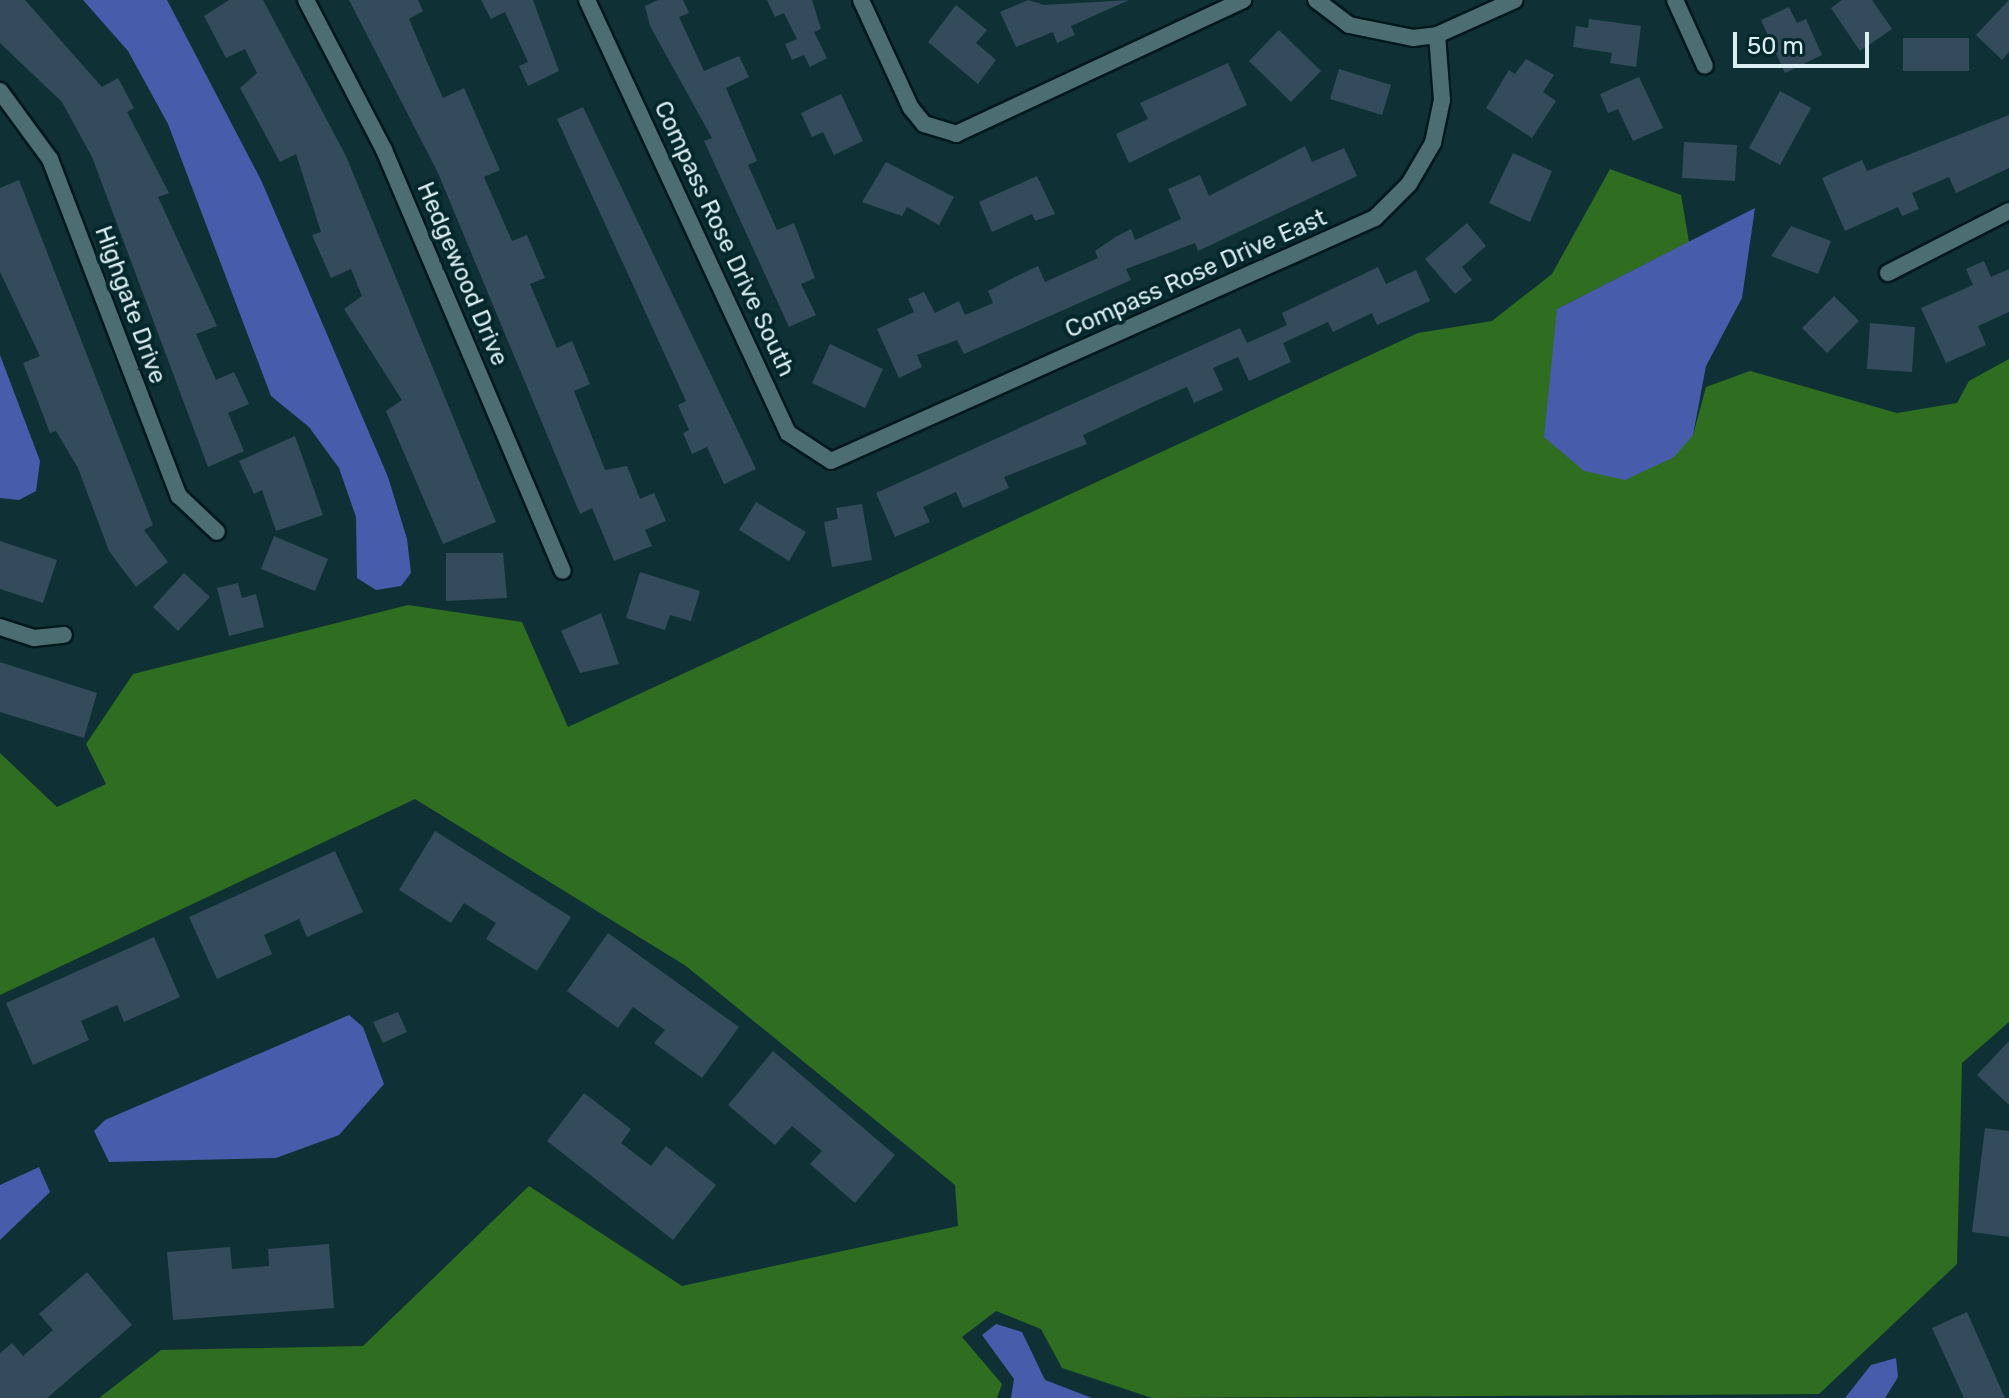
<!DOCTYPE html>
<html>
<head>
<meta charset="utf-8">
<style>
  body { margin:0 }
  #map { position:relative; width:2009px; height:1398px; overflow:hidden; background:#0f3135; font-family:Rubik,sans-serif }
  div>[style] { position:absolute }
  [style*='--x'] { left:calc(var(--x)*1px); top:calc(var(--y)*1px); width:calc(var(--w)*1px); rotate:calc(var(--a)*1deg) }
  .forest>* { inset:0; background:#2f6e21 }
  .water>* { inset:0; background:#475dab }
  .building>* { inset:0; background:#334b5b }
  .roads { filter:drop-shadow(2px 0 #01181b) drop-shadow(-2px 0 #01181b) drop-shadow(0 2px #01181b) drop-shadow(0 -2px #01181b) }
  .minor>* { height:16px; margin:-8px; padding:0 8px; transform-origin:8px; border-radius:8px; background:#4c6e72 }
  span { translate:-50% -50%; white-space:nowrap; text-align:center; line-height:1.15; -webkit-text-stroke:8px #04272b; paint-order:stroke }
  .street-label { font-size:24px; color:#dbeef0 }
  .scale { position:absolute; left:1733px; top:32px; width:136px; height:36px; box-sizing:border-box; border:4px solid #dbeef0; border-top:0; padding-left:10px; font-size:24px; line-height:28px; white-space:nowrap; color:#dbeef0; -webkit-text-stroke:6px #04272b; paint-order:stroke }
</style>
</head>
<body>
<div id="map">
  <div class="forest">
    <i style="clip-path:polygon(1610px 169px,1681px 195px,1689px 242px,1557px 309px,1693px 435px,1706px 387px,1750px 371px,1897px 413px,1957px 403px,1969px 381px,2009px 359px,2009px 1022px,1962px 1063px,1957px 1264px,1819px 1394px,1152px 1398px,1062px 1368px,1041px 1329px,996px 1311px,962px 1337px,1002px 1384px,997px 1398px,99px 1398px,161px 1350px,363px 1346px,529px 1186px,682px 1286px,958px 1226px,955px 1185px,686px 966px,415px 799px,0 995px,0 753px,57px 807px,106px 784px,86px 744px,133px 674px,408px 605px,522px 622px,568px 727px,1418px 333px,1492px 321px,1552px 274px)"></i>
  </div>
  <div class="water">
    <i style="clip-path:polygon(83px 0,167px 0,261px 180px,388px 477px,407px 539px,411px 573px,401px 586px,376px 590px,357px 578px,356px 517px,339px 468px,309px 427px,271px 396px,168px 124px,128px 51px)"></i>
    <i style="clip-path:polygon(1755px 208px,1742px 298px,1706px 366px,1693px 435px,1674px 457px,1625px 480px,1584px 471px,1544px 437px,1557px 309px)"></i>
    <i style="clip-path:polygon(0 355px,40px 461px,36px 491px,19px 500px,0 498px)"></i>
    <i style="clip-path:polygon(349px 1015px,363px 1027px,384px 1084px,339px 1135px,276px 1158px,109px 1162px,94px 1131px,105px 1120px)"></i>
    <i style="clip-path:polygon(39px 1167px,50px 1192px,0 1240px,0 1185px)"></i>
    <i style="clip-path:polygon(996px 1324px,1022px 1332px,1045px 1380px,1092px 1398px,1011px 1398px,1014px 1379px,982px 1335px)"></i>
    <i style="clip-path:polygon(1896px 1358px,1898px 1377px,1885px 1398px,1845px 1398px,1871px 1365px)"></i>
  </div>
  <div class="building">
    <i style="clip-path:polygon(0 0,25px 0,102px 87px,118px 78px,134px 108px,127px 112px,169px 193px,158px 197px,217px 326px,196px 334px,216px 380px,234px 372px,249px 404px,228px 413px,244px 451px,208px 467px,92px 157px,62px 102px,0 43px)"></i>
    <i style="clip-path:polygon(229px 0,263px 0,346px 156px,496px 522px,443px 544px,386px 411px,402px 400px,344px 309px,362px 296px,351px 269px,331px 278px,312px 235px,321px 232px,296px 154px,280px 162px,240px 88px,257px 73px,245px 49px,226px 58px,204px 16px)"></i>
    <i style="clip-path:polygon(349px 0,418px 0,423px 11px,409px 19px,431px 71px,443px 98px,464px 88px,500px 170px,484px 177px,512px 241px,527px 235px,545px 278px,530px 284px,557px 348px,572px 341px,590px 384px,574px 391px,605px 470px,627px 466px,640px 499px,654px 493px,666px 521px,645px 530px,652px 546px,614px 561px,592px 508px,580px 514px,438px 173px)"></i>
    <i style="clip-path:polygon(481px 0,533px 0,559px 71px,528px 86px,519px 66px,528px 62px,505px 12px,491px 19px)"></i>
    <i style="clip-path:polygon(658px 0,683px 0,689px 13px,679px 17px,704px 71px,739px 56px,749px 77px,726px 88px,757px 161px,748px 165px,777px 230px,794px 223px,815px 278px,801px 284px,816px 315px,789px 327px,704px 141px,712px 138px,650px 26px,645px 6px)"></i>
    <i style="clip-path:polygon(767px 0,812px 0,821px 29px,814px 32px,827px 58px,810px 67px,804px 55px,792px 60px,785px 44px,797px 39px,784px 13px,775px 17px)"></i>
    <i style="clip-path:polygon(1028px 0,1044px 5px,1129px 0,1071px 26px,1075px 35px,1057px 43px,1053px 32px,1016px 47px,1000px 12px)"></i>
    <i style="clip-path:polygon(1842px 0,1872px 0,1892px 29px,1860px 51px,1831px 8px)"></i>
    <i style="clip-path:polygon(2009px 0,2009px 52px,2002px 60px,1976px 35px)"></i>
    <i style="clip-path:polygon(956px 5px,987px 30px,976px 43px,996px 60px,978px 84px,928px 42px)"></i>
    <i style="clip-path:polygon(1789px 7px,1797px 23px,1806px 19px,1822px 55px,1785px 73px,1761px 20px)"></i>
    <i style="clip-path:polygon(1589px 19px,1641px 26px,1636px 67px,1610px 63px,1612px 53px,1573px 47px,1576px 26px,1588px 28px)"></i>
    <i style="clip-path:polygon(1279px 30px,1321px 71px,1291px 102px,1249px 61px)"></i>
    <i style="clip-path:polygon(1903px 38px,1969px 38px,1969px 71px,1903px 71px)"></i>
    <i style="clip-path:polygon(1526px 59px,1554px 75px,1543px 92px,1556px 101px,1532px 138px,1486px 108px,1509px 70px,1515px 74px)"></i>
    <i style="clip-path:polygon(1228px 63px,1247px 105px,1129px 163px,1116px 134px,1148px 119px,1140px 103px)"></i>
    <i style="clip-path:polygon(1339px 69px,1391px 85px,1382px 115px,1330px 99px)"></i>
    <i style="clip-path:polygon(1639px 77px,1663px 128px,1633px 141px,1618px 109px,1608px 113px,1600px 94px)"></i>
    <i style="clip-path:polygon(1780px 91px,1811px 108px,1780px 165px,1749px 148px)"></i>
    <i style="clip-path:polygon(841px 94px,863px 141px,834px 155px,823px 132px,812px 137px,801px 113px)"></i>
    <i style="clip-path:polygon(583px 107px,756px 469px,724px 484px,707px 447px,692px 454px,683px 433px,689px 430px,678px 405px,686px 401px,557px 119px)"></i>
    <i style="clip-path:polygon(2009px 115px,2009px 168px,1956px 193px,1949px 177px,1912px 193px,1919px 209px,1902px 216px,1898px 207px,1845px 231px,1822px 178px,1862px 160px,1867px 171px)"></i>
    <i style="clip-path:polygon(1684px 142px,1737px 145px,1735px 181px,1682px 178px)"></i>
    <i style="clip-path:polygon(1305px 146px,1312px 162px,1344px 148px,1357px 176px,1198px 251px,1195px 243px,1126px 269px,1131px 280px,964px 354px,957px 340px,917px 355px,922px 367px,899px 378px,877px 329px,914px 312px,908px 299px,924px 292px,935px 313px,959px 301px,965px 315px,993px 303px,988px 291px,1015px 277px,1038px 266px,1045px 282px,1098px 258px,1095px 251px,1117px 236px,1131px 229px,1135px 240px,1181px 219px,1168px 189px,1200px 175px,1209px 196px)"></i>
    <i style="clip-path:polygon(1513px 153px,1552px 171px,1530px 222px,1489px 203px)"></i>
    <i style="clip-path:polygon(886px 162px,954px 197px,939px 225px,907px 207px,902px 216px,862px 202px)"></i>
    <i style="clip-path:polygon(1037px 176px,1055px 214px,1035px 221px,1032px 214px,992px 232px,979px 202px)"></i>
    <i style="clip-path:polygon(19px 180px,153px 525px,144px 530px,168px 562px,136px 587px,109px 551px,78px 468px,56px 431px,50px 433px,23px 363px,40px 356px,0 272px,0 188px)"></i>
    <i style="clip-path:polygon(1467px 223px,1486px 246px,1462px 267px,1472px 280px,1455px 294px,1425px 259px)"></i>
    <i style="clip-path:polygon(1791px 226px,1831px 241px,1818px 274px,1771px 256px)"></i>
    <i style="clip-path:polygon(1984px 261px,1991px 277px,2009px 269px,2009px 312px,1978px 326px,1986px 345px,1946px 363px,1921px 308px,1973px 285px,1966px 269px)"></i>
    <i style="clip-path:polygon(1378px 267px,1386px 284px,1416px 270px,1430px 301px,1377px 325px,1372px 313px,1333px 332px,1328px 322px,1283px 343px,1291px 362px,1249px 381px,1238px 357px,1213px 368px,1223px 390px,1194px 403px,1187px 387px,1151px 403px,1083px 435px,1087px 444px,1004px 477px,1009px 488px,963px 508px,956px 492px,923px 507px,930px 522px,895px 537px,876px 493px,1240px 328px,1247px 343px,1287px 325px,1282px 313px)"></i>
    <i style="clip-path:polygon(1834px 296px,1859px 321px,1827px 353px,1802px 328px)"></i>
    <i style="clip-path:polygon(1870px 323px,1915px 327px,1912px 372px,1867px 369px)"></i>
    <i style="clip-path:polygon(830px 344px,883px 369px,865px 408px,812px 383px)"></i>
    <i style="clip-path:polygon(295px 436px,323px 515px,276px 531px,262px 490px,254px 494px,239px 461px)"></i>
    <i style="clip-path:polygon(756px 502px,806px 532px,789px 561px,739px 530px)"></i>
    <i style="clip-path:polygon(862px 504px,872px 560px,832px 567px,824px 522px,838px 519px,836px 508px)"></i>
    <i style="clip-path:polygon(274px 536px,328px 559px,315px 591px,261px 569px)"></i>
    <i style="clip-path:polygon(0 541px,57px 560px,43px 603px,0 589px)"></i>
    <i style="clip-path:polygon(446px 553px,503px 553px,507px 598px,446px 601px)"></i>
    <i style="clip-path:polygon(640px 572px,700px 591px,691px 621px,670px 615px,665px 630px,626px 618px)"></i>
    <i style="clip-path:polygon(184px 573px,210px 597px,178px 631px,153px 607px)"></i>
    <i style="clip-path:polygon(238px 583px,242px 598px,256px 594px,264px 627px,229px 636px,217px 588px)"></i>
    <i style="clip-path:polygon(601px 613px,619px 664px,580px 673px,561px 631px)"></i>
    <i style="clip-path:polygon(0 662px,97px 693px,84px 738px,0 712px)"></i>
    <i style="clip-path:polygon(435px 831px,571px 917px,537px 971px,486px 939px,496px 923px,464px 903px,451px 923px,399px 890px)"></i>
    <i style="clip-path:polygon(335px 851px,363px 912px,307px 937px,299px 919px,264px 935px,272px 954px,217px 979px,189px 917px)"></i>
    <i style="clip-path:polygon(608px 933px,739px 1027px,702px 1078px,654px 1043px,665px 1030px,633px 1007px,618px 1028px,567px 991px)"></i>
    <i style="clip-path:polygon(154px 937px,180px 997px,124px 1022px,117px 1005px,81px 1021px,89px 1040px,33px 1065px,6px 1003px)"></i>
    <i style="clip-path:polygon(398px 1012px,407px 1032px,383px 1043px,373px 1022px)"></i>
    <i style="clip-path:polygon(2009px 1041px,2009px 1105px,1977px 1075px)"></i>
    <i style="clip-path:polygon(773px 1051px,895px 1155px,855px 1203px,810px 1164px,822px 1151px,792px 1126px,775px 1145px,728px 1105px)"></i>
    <i style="clip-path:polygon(584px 1093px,631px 1129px,621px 1143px,651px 1166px,666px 1146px,716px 1185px,673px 1240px,547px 1141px)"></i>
    <i style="clip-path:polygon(1985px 1128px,2009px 1131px,2009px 1237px,1972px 1232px)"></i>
    <i style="clip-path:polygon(329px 1244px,334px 1308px,173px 1320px,167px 1252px,230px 1247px,232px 1269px,269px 1266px,268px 1249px)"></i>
    <i style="clip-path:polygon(87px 1272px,132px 1325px,47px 1398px,0 1398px,0 1353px,12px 1343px,23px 1356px,53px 1330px,39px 1314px)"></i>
    <i style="clip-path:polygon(1967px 1312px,2005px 1398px,1964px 1398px,1932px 1328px)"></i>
  </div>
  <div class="roads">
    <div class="minor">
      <i style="--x:306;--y:0;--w:169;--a:62.5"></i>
      <i style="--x:384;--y:150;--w:457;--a:67"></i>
      <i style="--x:587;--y:0;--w:477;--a:65.1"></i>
      <i style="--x:788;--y:433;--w:51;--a:33.1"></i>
      <i style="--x:831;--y:461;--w:596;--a:-24.07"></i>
      <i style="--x:1375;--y:218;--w:48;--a:-45"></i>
      <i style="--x:1409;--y:184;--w:48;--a:-59.7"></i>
      <i style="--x:1433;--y:143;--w:44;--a:-78.2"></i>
      <i style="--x:1442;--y:100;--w:65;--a:-94.4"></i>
      <i style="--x:861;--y:0;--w:119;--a:65.2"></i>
      <i style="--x:911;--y:108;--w:21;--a:51"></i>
      <i style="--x:924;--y:124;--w:34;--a:17"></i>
      <i style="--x:956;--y:134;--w:317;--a:-25"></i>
      <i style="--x:1316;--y:0;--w:41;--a:37.1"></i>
      <i style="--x:1349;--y:25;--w:65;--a:11.5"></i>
      <i style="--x:1413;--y:38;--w:24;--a:-7"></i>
      <i style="--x:1437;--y:35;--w:85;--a:-24.2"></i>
      <i style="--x:1675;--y:0;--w:72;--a:65.6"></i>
      <i style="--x:0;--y:91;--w:84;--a:53.7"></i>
      <i style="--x:50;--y:159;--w:361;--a:69.1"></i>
      <i style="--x:179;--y:496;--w:52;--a:43.5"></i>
      <i style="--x:1888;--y:273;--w:136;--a:-27.1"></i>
      <i style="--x:0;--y:627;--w:36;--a:18"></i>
      <i style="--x:34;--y:638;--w:30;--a:-6"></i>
    </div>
  </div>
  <div class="street-label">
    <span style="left:724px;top:239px;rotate:65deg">Compass Rose Drive South</span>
    <span style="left:462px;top:274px;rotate:67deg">Hedgewood Drive</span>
    <span style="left:1196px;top:274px;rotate:-24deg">Compass Rose Drive East</span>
    <span style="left:130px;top:305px;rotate:70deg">Highgate Drive</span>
  </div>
  <div class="scale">50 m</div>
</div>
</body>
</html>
